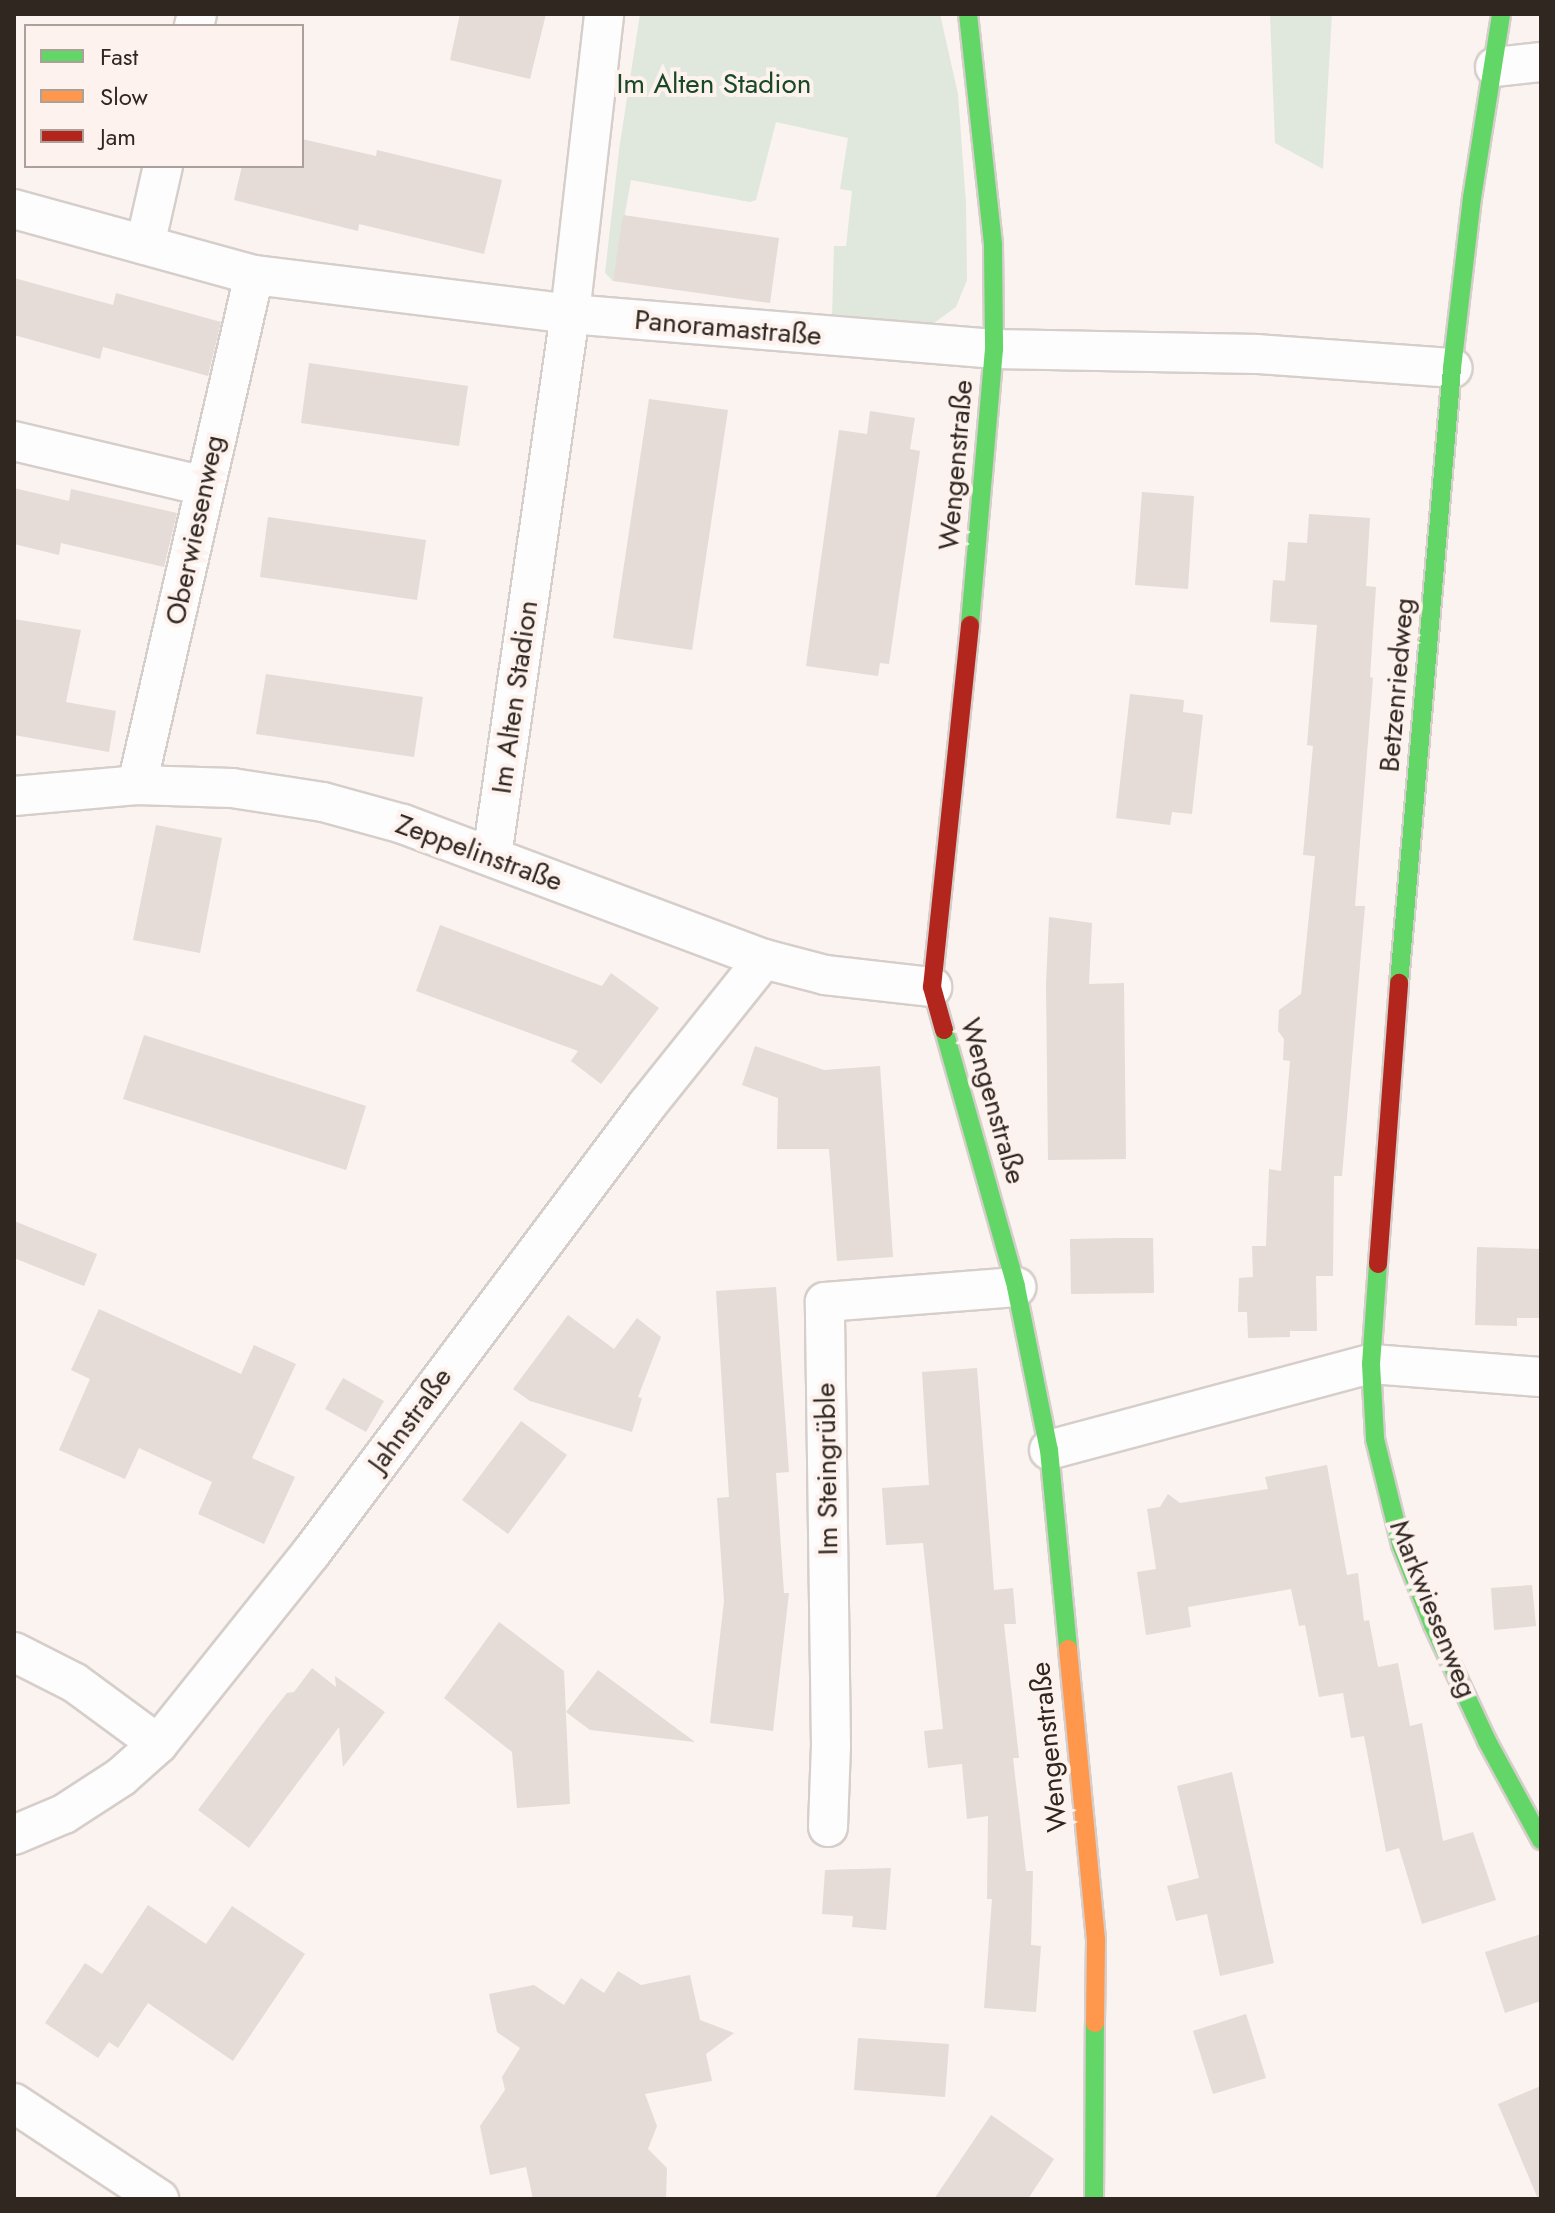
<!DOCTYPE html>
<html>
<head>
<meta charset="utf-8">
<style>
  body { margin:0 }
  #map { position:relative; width:1555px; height:2213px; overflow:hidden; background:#faf3f0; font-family:Jost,sans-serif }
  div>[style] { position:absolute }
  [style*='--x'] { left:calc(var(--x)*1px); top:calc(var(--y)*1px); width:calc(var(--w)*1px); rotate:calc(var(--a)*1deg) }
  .green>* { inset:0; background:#e0e8dd }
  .building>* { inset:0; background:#e5dbd7 }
  .roads { filter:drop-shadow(2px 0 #d6ceca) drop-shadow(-2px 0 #d6ceca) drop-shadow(0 2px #d6ceca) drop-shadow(0 -2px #d6ceca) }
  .street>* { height:38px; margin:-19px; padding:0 19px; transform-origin:19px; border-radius:19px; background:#fefdfd }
  .fast>* { height:18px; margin:-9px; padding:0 9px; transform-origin:9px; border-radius:9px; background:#63d668 }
  .slow>* { height:18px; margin:-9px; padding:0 9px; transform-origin:9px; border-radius:9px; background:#ff974d }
  .jam>* { height:18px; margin:-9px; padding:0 9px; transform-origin:9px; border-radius:9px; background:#b3261e }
  span { translate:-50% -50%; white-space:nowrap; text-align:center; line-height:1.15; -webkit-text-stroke:8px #fdf2ed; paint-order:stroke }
  .park-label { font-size:28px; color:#194826 }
  .street-label { font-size:28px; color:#302721 }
  .frame { position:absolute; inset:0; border:16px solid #302721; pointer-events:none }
  .legend { position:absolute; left:24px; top:24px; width:280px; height:144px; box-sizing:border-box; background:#fdf2ed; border:2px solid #aba19b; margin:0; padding:10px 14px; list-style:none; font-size:24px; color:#302721 }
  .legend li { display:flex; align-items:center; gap:16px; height:40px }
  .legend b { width:40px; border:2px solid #aba19b }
</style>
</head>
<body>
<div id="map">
  <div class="green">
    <i style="clip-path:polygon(640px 14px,940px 14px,958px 94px,966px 203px,967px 280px,956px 307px,934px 323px,832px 317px,834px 246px,846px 246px,852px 191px,840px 189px,848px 138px,776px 122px,756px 200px,750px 202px,631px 180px,613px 281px,605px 273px,619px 150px)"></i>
    <i style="clip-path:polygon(1270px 14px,1332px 14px,1323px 169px,1275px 143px)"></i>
  </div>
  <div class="building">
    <i style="clip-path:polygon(460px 14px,546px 14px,530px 79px,450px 60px)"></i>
    <i style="clip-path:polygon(302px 139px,376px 156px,377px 150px,502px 180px,484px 254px,359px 224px,358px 231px,234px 200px,242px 166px,302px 166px)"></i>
    <i style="clip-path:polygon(623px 215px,779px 238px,770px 303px,613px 281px)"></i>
    <i style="clip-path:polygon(14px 278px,113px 305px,116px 293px,221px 322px,208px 376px,103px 347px,100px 359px,14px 335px)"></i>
    <i style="clip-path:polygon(309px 363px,468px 386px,459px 446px,301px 423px)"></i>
    <i style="clip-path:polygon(649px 399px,728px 410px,692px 650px,613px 638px)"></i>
    <i style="clip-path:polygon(870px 411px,915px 418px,910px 449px,920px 451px,889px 664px,880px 663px,878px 676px,806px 666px,839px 430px,867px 434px)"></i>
    <i style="clip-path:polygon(14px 488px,69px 501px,71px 489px,177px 513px,164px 567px,61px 543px,59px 555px,14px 544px)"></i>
    <i style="clip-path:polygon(1142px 492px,1194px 496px,1188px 589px,1135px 585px)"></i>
    <i style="clip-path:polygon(1309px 514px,1370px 518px,1366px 586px,1376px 587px,1370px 677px,1373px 678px,1355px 906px,1365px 906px,1342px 1176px,1334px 1176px,1333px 1276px,1316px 1276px,1317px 1331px,1290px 1331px,1290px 1337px,1248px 1338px,1247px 1312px,1238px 1312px,1239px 1278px,1253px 1277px,1252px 1246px,1266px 1246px,1269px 1169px,1281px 1171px,1290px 1061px,1283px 1060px,1284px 1039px,1278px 1031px,1279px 1010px,1301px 994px,1315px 856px,1303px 855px,1313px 746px,1307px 745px,1317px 625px,1270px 622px,1273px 580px,1285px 581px,1288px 542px,1307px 543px)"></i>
    <i style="clip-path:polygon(268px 517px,426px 540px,417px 600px,260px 577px)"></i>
    <i style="clip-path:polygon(14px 619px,81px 630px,66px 702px,116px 711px,109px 752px,14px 735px)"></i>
    <i style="clip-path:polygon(266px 674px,423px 697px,414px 757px,256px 734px)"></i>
    <i style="clip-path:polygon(1130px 694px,1184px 700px,1183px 712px,1203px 715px,1192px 814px,1172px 812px,1170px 825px,1116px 818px)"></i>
    <i style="clip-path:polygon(156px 825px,222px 838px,200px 953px,133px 940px)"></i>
    <i style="clip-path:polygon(1049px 917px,1092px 923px,1089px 984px,1124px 983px,1126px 1159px,1048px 1160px,1046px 984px)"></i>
    <i style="clip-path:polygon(440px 925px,602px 986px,611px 973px,659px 1008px,601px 1084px,571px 1061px,578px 1051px,416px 991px)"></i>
    <i style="clip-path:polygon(144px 1035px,366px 1106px,346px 1170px,123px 1099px)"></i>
    <i style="clip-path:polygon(755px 1046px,824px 1070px,880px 1066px,893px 1257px,837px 1261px,829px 1149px,777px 1149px,778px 1098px,742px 1085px)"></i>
    <i style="clip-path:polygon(14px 1221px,97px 1254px,84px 1286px,14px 1258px)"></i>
    <i style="clip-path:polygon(1119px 1238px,1153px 1238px,1154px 1293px,1071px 1294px,1070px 1239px)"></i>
    <i style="clip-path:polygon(1477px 1247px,1541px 1249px,1541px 1318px,1517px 1318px,1517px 1326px,1475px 1325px)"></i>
    <i style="clip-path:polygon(776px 1287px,789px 1472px,776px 1473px,784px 1593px,789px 1593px,773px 1731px,710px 1723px,724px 1601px,717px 1498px,729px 1497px,716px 1291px)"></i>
    <i style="clip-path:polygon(99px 1309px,241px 1374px,254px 1345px,296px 1364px,252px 1458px,295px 1477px,264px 1544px,198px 1514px,212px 1482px,139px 1448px,125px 1479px,59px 1450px,90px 1379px,71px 1370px)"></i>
    <i style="clip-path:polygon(568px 1315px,614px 1349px,637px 1318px,661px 1337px,638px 1397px,642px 1398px,632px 1432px,530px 1401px,513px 1389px)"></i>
    <i style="clip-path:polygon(977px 1368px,994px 1590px,1013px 1588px,1016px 1624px,1004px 1624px,1019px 1758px,1013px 1758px,1026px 1871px,1033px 1871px,1031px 1945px,1041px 1946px,1036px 2012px,984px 2008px,992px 1899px,987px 1899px,988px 1816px,967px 1819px,962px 1764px,928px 1768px,924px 1731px,943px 1729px,923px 1543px,886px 1545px,882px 1488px,929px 1485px,922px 1372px)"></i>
    <i style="clip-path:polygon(343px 1378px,384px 1401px,366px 1432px,325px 1409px)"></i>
    <i style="clip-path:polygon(521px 1421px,567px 1455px,508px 1534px,462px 1500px)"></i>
    <i style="clip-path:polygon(1327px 1465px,1347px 1575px,1358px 1573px,1364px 1621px,1369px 1620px,1378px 1667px,1398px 1663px,1410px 1726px,1422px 1723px,1443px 1841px,1473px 1832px,1496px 1900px,1422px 1924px,1399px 1848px,1386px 1852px,1364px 1736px,1351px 1738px,1343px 1693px,1319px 1697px,1305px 1625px,1299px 1626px,1291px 1589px,1188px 1607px,1191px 1627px,1146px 1635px,1137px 1572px,1156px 1569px,1147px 1509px,1160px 1507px,1168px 1494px,1180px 1503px,1268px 1489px,1265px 1477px)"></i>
    <i style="clip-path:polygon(1532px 1585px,1536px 1626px,1494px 1630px,1491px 1588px)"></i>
    <i style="clip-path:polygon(499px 1622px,564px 1671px,570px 1804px,517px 1808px,512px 1752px,444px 1698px)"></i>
    <i style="clip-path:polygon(312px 1668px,336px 1687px,335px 1676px,385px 1712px,343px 1767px,339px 1727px,249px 1848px,198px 1810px,270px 1714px,287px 1693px,294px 1692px)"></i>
    <i style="clip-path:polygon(598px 1670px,695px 1742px,590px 1730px,566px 1712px)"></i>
    <i style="clip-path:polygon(1232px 1772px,1274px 1963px,1220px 1976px,1207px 1914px,1176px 1921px,1167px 1886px,1199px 1878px,1177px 1786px)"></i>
    <i style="clip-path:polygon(891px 1868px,886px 1930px,852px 1927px,853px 1916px,822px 1914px,825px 1870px)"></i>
    <i style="clip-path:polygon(148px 1905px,206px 1944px,232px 1906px,305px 1954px,233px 2061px,148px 2003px,118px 2048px,109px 2042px,98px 2058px,45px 2023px,85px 1963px,102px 1974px)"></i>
    <i style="clip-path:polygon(1541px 1934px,1541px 2001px,1505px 2013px,1485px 1952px)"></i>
    <i style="clip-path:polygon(618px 1971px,641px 1985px,690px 1975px,700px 2020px,734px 2033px,706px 2054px,712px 2081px,645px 2094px,657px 2126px,648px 2149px,667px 2168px,666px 2199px,533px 2199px,526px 2167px,490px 2175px,480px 2126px,505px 2090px,502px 2077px,520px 2048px,497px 2032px,489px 1994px,534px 1985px,564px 2005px,581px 1978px,604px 1993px)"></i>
    <i style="clip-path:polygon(1246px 2014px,1266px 2078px,1213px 2094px,1193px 2031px)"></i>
    <i style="clip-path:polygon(858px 2038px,949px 2044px,945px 2097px,854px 2090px)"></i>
    <i style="clip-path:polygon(1541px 2086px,1541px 2199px,1538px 2199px,1498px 2104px)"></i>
    <i style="clip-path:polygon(991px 2115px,1054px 2159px,1028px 2199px,934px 2199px)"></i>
  </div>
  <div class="roads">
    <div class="street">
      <i style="--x:194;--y:26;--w:12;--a:-76"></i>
      <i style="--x:1495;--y:67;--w:46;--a:-6.2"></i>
      <i style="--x:14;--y:209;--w:249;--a:15.4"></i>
      <i style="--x:254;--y:275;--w:318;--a:7"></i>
      <i style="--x:570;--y:314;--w:425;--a:4.7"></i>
      <i style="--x:994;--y:349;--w:263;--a:1.1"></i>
      <i style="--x:1257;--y:354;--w:196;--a:4.1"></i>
      <i style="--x:145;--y:245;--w:81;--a:-77.2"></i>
      <i style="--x:14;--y:441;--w:196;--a:13.3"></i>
      <i style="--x:137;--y:785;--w:523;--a:-77.08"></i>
      <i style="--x:14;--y:796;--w:123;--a:-5.1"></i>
      <i style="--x:137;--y:785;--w:95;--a:1.8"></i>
      <i style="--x:232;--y:788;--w:92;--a:8.7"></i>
      <i style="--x:323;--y:802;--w:83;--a:15.4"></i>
      <i style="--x:403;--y:824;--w:385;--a:20.5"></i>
      <i style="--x:764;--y:959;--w:63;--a:14.7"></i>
      <i style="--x:825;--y:975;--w:108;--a:6.4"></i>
      <i style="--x:492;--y:856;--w:548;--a:-81.81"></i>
      <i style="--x:570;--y:314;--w:302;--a:-83.5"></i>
      <i style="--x:1049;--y:1450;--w:333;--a:-15"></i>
      <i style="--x:1371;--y:1364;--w:170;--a:4.4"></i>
      <i style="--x:14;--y:1652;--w:68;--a:26.9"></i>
      <i style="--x:75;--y:1683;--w:103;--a:36.3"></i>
      <i style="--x:828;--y:1827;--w:81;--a:-87.9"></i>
      <i style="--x:831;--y:1746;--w:444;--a:-90.8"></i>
      <i style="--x:825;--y:1302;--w:192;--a:-4.5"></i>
      <i style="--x:14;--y:1835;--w:54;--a:-22.8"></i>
      <i style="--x:64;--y:1814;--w:68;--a:-33"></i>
      <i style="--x:121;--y:1777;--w:50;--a:-41.7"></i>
      <i style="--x:158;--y:1744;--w:245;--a:-51.3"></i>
      <i style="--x:311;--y:1553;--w:560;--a:-53.13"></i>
      <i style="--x:647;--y:1105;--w:187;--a:-51.3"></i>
      <i style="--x:14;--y:2103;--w:174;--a:33.5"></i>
    </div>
    <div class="fast">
      <i style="--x:968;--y:14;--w:233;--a:83.8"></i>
      <i style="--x:993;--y:246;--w:103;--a:89.4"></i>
      <i style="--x:994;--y:349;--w:277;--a:95"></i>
      <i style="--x:1399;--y:983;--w:617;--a:-85.07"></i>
      <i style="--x:1452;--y:368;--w:171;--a:-83.3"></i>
      <i style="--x:1472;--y:198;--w:186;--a:-81"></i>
      <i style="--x:944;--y:1030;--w:267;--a:74.3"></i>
      <i style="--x:1016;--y:1287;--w:166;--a:78.6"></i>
      <i style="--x:1049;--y:1450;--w:200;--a:84.5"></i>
      <i style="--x:1378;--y:1264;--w:100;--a:94"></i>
      <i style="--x:1371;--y:1364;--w:75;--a:86.9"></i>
      <i style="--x:1375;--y:1439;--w:109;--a:76.2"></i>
      <i style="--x:1401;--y:1545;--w:86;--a:68.2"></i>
      <i style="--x:1433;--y:1625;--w:128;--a:65"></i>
      <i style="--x:1487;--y:1741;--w:113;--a:61.4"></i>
      <i style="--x:1094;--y:2199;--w:176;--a:-89.7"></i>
    </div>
    <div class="slow">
      <i style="--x:1068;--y:1649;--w:292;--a:84.5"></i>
      <i style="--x:1096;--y:1940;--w:83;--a:90.7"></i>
    </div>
    <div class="jam">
      <i style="--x:944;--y:1030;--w:45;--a:-105.6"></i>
      <i style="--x:932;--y:987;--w:364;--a:-84"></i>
      <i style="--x:1378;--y:1264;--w:282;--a:-85.7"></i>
    </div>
  </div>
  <div class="park-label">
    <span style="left:714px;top:84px">Im Alten Stadion</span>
  </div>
  <div class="street-label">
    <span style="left:728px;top:328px;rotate:5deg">Panoramastraße</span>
    <span style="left:956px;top:465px;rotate:-85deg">Wengenstraße</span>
    <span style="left:195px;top:530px;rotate:-78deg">Oberwiesenweg</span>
    <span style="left:1397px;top:685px;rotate:-85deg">Betzenriedweg</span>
    <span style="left:515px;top:697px;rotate:-82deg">Im Alten Stadion</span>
    <span style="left:479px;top:853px;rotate:20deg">Zeppelinstraße</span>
    <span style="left:993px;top:1101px;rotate:74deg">Wengenstraße</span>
    <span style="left:410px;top:1420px;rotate:-54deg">Jahnstraße</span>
    <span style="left:827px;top:1469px;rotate:-91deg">Im Steingrüble</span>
    <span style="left:1433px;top:1609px;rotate:68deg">Markwiesenweg</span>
    <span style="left:1049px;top:1747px;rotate:-96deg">Wengenstraße</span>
  </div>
  <div class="frame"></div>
  <ul class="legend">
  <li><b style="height:10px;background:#63d668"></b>Fast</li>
  <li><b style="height:10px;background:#ff974d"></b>Slow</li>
  <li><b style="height:10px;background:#b3261e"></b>Jam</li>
  </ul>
</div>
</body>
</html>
